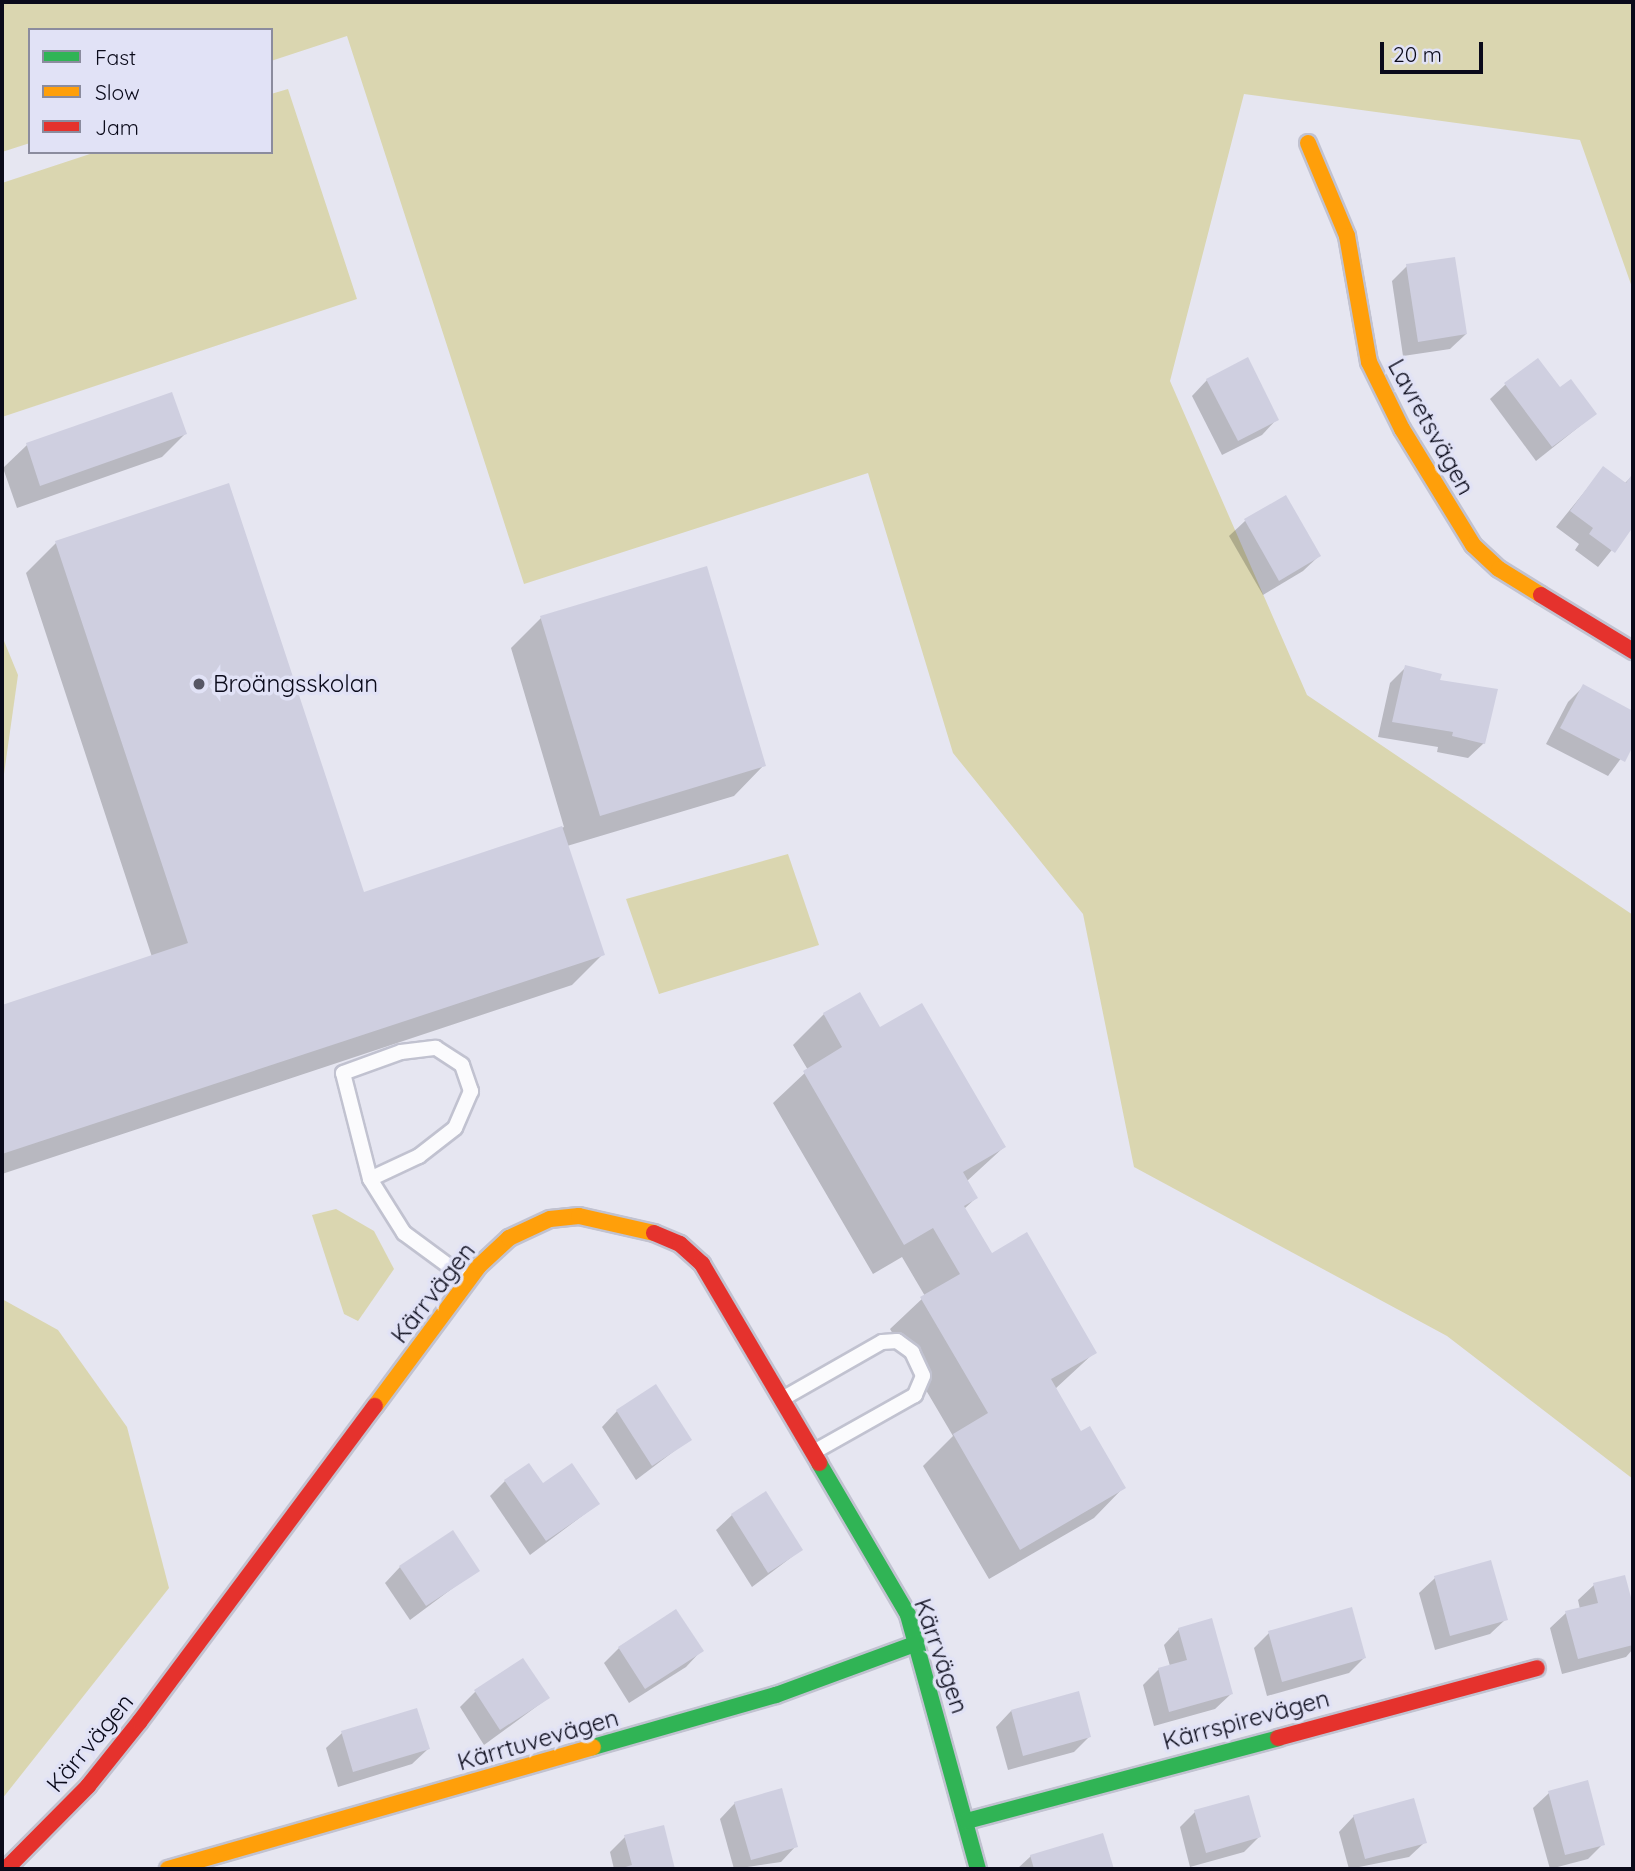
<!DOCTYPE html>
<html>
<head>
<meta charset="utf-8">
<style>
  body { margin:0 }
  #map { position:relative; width:1635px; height:1871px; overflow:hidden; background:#e6e6f1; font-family:Quicksand,sans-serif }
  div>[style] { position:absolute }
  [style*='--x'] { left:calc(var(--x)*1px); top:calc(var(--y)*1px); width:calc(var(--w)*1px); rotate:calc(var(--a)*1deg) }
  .green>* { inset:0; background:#dad6b0 }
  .shadow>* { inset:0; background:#0003 }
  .building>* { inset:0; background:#cfcfe0 }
  .roads { filter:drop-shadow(2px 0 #c1c2d0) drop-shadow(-2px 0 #c1c2d0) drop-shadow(0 2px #c1c2d0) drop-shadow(0 -2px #c1c2d0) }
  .lane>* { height:14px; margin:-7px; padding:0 7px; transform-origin:7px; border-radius:7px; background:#fbfbfd }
  .fast>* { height:16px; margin:-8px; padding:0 8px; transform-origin:8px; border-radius:8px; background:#30b455 }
  .slow>* { height:16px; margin:-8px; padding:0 8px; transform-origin:8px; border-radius:8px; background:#ff9f0a }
  .jam>* { height:16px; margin:-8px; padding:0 8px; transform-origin:8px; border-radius:8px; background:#e5322d }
  .dots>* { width:19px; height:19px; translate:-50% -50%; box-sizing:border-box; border:4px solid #e1e2f6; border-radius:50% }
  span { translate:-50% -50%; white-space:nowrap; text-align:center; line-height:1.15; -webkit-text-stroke:7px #e1e2f6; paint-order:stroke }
  .street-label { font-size:24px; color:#0a0a1a }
  .poi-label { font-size:24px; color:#0a0a1a }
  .left { translate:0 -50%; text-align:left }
  .frame { position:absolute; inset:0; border:4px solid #0a0a1a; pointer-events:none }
  .legend { position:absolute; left:28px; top:28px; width:245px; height:126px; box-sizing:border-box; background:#e1e2f6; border:2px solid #8b8c9e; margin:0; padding:9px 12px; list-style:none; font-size:21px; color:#0a0a1a }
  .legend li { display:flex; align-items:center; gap:14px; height:35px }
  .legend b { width:35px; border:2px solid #8b8c9e }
  .scale { position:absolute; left:1380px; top:42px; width:103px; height:32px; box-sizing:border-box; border:4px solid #0a0a1a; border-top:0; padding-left:9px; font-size:21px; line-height:24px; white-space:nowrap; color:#0a0a1a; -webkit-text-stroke:5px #e1e2f6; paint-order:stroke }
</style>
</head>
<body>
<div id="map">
  <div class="green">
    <i style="clip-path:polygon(2px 2px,1633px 2px,1633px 290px,1580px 140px,1244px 94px,1170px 381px,1307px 695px,1633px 915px,1633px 1479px,1447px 1336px,1134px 1167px,1083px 914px,953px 753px,868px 473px,524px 584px,347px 36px,271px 61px,271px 30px,30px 30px,30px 143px,2px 152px)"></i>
    <i style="clip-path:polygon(288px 89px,357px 299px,2px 417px,2px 183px,96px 152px,271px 152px,271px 94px)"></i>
    <i style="clip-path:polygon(2px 636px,18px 675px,2px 788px)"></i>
    <i style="clip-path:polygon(788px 854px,819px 945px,659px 994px,626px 899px)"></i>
    <i style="clip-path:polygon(336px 1209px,374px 1231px,394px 1269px,358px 1321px,344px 1314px,312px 1215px)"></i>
    <i style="clip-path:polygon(2px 1299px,58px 1330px,127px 1427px,169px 1588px,2px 1799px)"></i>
  </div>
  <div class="shadow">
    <i style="clip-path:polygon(1407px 266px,1466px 334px,1450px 349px,1403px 356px,1392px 281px)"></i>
    <i style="clip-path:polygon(1207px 380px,1277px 419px,1262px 435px,1222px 455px,1192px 396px)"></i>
    <i style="clip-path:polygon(1506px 384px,1559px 389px,1595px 414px,1536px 461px,1490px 399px)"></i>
    <i style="clip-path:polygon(171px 394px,185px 434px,162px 457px,17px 508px,3px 468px,27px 445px)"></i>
    <i style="clip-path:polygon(1603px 469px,1624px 484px,1633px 475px,1633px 524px,1598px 567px,1575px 550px,1579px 544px,1556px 527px)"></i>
    <i style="clip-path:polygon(1286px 498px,1319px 556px,1303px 571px,1263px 595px,1229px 536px,1245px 521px)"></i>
    <i style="clip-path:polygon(56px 543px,363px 894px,564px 827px,511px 648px,541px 618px,764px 765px,734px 796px,567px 846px,603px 954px,572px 985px,2px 1174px,2px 1006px,152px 957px,26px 573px)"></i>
    <i style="clip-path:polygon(1406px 667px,1437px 682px,1484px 743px,1468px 758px,1437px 752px,1438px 747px,1378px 737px,1390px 683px)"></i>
    <i style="clip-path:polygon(1583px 687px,1633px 713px,1633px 742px,1608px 776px,1546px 744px,1568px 702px)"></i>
    <i style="clip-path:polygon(859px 994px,880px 1030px,1004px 1147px,967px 1181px,976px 1198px,964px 1209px,991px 1255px,1095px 1352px,1055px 1389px,1081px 1434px,1124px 1487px,1094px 1518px,989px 1579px,923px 1466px,953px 1436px,890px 1329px,925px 1296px,902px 1257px,873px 1274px,773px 1103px,808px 1070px,793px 1045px,824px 1014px)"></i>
    <i style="clip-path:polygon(617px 1411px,690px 1439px,636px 1480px,602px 1427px)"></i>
    <i style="clip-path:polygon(505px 1481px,598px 1504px,530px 1555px,490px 1496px)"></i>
    <i style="clip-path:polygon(732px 1515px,801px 1550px,752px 1587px,716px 1530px)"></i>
    <i style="clip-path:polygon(400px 1567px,477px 1570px,410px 1620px,385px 1583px)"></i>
    <i style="clip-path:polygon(1624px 1577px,1633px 1612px,1633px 1649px,1626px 1657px,1562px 1674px,1550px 1628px,1566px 1613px,1580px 1609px,1578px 1600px,1594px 1585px)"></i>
    <i style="clip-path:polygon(1435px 1578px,1506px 1619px,1490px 1634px,1435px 1650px,1419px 1593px)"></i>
    <i style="clip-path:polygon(1179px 1629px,1231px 1694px,1215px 1709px,1154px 1726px,1143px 1685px,1159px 1669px,1170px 1666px,1164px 1645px)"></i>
    <i style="clip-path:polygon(1269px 1633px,1364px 1658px,1349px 1673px,1267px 1696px,1254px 1648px)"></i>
    <i style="clip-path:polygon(619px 1648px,701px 1651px,686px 1667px,629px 1703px,604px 1663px)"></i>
    <i style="clip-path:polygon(475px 1692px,548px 1698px,484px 1745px,460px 1707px)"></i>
    <i style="clip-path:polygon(1011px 1711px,1089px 1737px,1074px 1752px,1008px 1770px,996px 1727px)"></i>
    <i style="clip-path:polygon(342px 1733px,428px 1749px,412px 1764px,338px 1787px,326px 1748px)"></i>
    <i style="clip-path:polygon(1549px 1793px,1603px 1844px,1588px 1859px,1550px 1869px,1533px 1808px)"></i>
    <i style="clip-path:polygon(735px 1803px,796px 1846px,781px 1862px,734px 1869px,720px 1819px)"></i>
    <i style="clip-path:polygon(1195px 1812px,1259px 1837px,1244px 1852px,1190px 1867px,1180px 1827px)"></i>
    <i style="clip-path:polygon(1354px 1816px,1425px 1842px,1409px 1857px,1349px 1869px,1339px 1832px)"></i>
    <i style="clip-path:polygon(663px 1827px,674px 1869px,614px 1869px,610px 1852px,625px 1837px)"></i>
    <i style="clip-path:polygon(1102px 1835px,1112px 1869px,1017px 1869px,1031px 1856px)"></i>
  </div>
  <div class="building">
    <i style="clip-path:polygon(1455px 257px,1467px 334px,1418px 342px,1406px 264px)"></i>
    <i style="clip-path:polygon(1248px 357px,1279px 420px,1238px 441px,1206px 379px)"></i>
    <i style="clip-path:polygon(1538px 358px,1560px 387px,1571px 379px,1597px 414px,1552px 447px,1504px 383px)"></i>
    <i style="clip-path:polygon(172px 392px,187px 434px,40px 486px,26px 443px)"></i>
    <i style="clip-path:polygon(1603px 466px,1626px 483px,1633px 473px,1633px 527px,1615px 553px,1589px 534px,1593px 528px,1570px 511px)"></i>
    <i style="clip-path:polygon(229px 483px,364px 892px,562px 826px,605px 955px,2px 1154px,2px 1005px,188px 943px,55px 541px)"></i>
    <i style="clip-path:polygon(1286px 495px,1321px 556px,1279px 581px,1244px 519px)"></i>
    <i style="clip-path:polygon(707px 566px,766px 766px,600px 816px,540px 616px)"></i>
    <i style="clip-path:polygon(1405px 665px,1442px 674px,1440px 680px,1498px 689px,1485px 744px,1452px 736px,1453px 732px,1392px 722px)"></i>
    <i style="clip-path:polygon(1583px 684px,1633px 711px,1633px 746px,1625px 762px,1560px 728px)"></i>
    <i style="clip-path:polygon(860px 992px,880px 1027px,922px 1003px,1006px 1147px,963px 1172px,978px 1198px,964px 1206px,992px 1253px,1027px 1232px,1097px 1353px,1051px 1379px,1081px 1431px,1090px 1426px,1126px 1488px,1020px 1550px,953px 1434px,988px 1413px,920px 1297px,960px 1274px,933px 1228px,904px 1245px,803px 1071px,842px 1047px,823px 1013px)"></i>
    <i style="clip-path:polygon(656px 1384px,692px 1440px,652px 1466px,616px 1410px)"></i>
    <i style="clip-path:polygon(529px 1463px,543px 1483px,572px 1463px,600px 1504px,546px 1541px,504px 1480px)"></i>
    <i style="clip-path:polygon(766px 1491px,803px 1550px,768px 1573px,731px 1514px)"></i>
    <i style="clip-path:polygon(453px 1530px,480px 1571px,426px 1606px,399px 1566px)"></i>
    <i style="clip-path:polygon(1491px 1560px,1508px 1620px,1450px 1636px,1434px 1576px)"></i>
    <i style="clip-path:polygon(1625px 1575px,1633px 1605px,1633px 1645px,1578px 1659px,1565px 1611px,1598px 1603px,1593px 1583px)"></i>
    <i style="clip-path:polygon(1352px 1607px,1366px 1658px,1282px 1682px,1268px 1631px)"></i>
    <i style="clip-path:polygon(676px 1609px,704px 1651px,645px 1689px,618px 1647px)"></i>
    <i style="clip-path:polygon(1212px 1618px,1233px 1694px,1169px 1712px,1158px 1668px,1187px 1660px,1178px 1628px)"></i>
    <i style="clip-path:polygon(523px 1658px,550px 1698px,500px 1730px,474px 1690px)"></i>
    <i style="clip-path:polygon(1079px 1691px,1091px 1737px,1023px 1756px,1011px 1710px)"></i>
    <i style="clip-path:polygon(417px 1708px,430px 1749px,353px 1772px,341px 1731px)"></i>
    <i style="clip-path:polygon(1588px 1780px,1605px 1845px,1565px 1855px,1548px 1791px)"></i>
    <i style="clip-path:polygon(782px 1788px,798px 1847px,751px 1860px,734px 1802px)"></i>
    <i style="clip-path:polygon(1249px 1795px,1261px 1837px,1206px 1853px,1194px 1810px)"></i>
    <i style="clip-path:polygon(1414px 1798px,1427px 1843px,1365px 1859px,1353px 1815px)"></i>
    <i style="clip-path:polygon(664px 1825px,675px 1869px,619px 1869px,632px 1865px,624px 1835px)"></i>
    <i style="clip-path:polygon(1103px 1833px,1114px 1869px,1034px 1869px,1030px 1855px)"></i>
  </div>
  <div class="roads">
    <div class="lane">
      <i style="--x:370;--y:1179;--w:109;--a:-104.3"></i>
      <i style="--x:343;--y:1073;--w:62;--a:-19.9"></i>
      <i style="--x:401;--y:1052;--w:35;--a:-7"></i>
      <i style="--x:436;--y:1048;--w:31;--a:33"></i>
      <i style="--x:462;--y:1065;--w:28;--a:71"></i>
      <i style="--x:471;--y:1091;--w:40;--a:113.4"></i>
      <i style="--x:455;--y:1128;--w:46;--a:142.1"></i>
      <i style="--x:419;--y:1156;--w:54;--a:154.9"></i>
      <i style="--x:370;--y:1179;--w:64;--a:57.8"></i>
      <i style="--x:404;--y:1233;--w:79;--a:36.3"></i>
      <i style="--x:782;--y:1399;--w:115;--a:-29.7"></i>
      <i style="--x:882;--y:1342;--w:15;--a:-4"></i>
      <i style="--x:897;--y:1341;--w:19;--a:36"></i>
      <i style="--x:912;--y:1352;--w:26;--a:65"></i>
      <i style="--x:923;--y:1376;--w:21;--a:113"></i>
      <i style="--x:915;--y:1395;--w:116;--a:150.6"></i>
    </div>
    <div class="fast">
      <i style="--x:819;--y:1463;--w:176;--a:59.6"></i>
      <i style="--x:908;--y:1615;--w:263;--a:74.6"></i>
      <i style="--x:593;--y:1747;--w:190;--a:-15.9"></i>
      <i style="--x:776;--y:1695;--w:150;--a:-20.2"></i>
      <i style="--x:967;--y:1821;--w:322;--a:-14.9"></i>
    </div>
    <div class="slow">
      <i style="--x:1308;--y:143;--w:101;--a:67.2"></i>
      <i style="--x:1347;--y:236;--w:128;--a:80.1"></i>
      <i style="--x:1369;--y:362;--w:75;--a:63.8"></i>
      <i style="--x:1402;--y:429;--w:136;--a:58.5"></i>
      <i style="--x:1473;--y:545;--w:35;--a:43"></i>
      <i style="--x:1499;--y:569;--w:49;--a:31.8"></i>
      <i style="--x:375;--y:1406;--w:174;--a:-53.4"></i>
      <i style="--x:479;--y:1266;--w:41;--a:-43"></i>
      <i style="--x:509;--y:1238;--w:45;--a:-24.9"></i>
      <i style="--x:550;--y:1219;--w:29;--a:-6"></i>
      <i style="--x:579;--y:1216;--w:77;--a:12.8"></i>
      <i style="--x:168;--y:1869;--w:442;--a:-16"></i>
    </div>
    <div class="jam">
      <i style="--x:1541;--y:595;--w:108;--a:31.3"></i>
      <i style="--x:654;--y:1233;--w:28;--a:23"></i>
      <i style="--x:680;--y:1244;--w:30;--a:42"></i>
      <i style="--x:702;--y:1264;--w:231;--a:59.5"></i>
      <i style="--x:1278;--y:1738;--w:268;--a:-15.1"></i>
      <i style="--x:6;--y:1869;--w:117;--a:-45.3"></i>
      <i style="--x:88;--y:1786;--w:83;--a:-51.3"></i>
      <i style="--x:140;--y:1721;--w:393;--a:-53.3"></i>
    </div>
  </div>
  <div class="dots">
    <i style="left:199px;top:684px;background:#575765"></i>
  </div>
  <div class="street-label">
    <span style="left:1431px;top:427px;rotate:61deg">Lavretsvägen</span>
    <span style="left:433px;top:1293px;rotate:-52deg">Kärrvägen</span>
    <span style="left:941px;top:1656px;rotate:71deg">Kärrvägen</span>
    <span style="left:1246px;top:1720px;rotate:-15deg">Kärrspirevägen</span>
    <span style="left:538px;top:1740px;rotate:-16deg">Kärrtuvevägen</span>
    <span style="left:90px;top:1743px;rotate:-50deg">Kärrvägen</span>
  </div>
  <div class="poi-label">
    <span class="left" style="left:213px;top:684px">Broängsskolan</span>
  </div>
  <div class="frame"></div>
  <ul class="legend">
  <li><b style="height:9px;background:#30b455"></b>Fast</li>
  <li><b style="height:9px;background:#ff9f0a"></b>Slow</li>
  <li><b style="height:9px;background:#e5322d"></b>Jam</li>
  </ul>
  <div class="scale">20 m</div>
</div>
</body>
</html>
